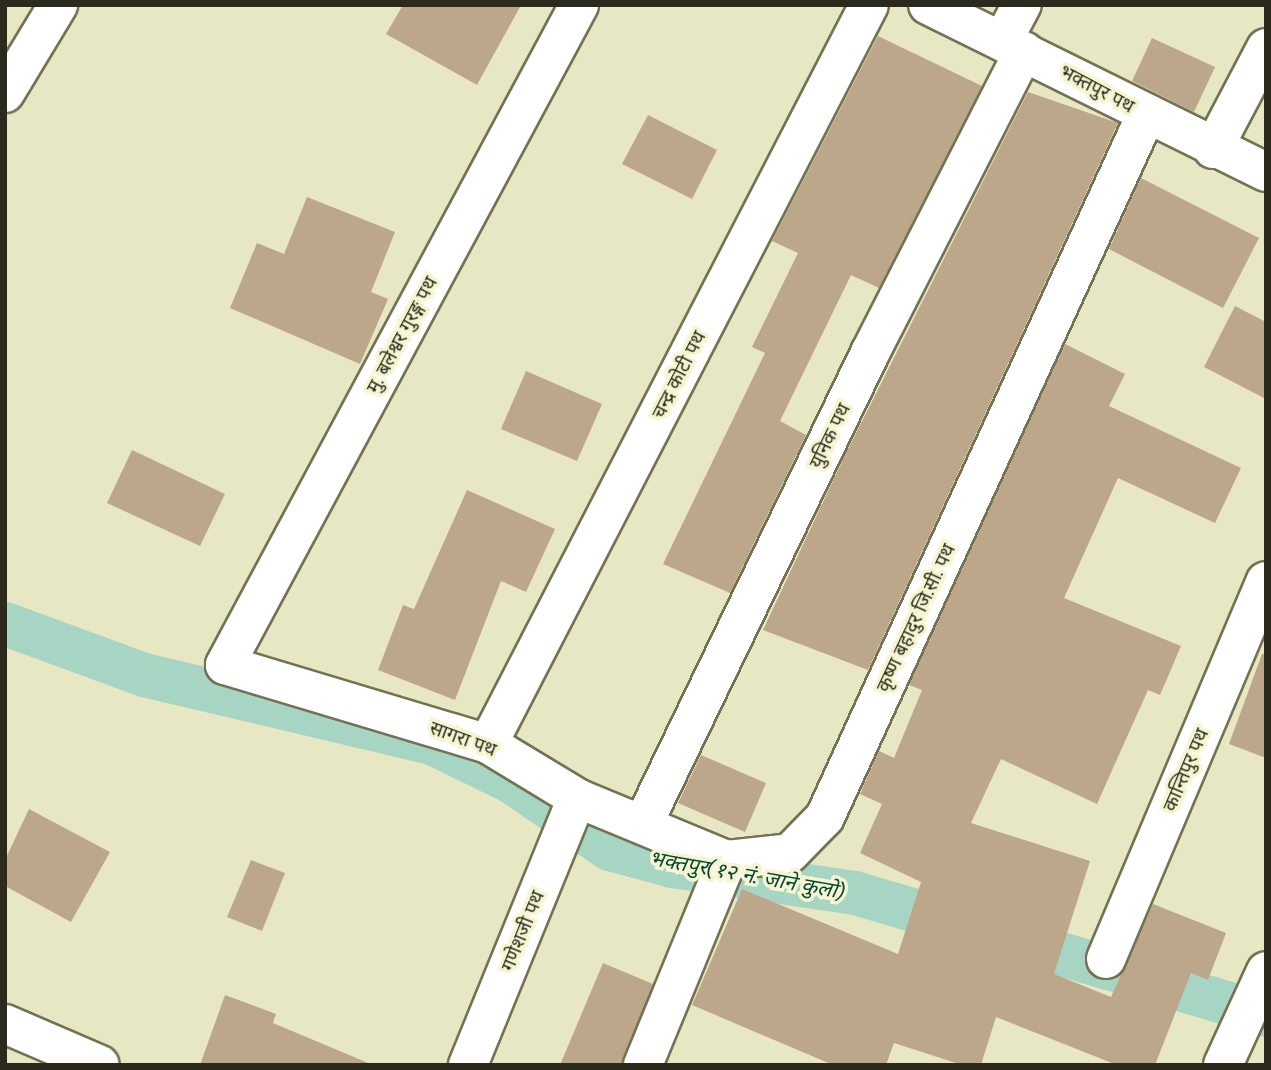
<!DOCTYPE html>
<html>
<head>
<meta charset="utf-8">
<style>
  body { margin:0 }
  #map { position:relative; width:1271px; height:1070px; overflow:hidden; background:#e8e7c4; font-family:"DM Sans","Noto Sans Devanagari",sans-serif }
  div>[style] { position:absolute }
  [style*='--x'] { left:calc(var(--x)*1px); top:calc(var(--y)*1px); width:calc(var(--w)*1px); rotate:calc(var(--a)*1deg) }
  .canal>* { height:44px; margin:-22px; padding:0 22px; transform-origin:22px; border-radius:22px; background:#a7d5c4 }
  .building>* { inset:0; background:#bda78b }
  .roads { filter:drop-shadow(2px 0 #737252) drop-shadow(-2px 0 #737252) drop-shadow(0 2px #737252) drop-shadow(0 -2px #737252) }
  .minor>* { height:38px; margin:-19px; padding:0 19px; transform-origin:19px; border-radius:19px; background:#fff }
  .major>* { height:38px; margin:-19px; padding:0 19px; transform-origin:19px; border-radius:19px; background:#fff }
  span { translate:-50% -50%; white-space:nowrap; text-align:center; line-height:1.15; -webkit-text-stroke:7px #f5f5d1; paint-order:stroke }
  .street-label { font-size:19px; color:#2b2a1d }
  .water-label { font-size:21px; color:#054636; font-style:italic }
  .frame { position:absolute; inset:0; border:7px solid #2b2a1d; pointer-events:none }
</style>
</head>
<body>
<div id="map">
  <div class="canal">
    <i style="--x:5;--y:624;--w:148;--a:20.1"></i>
    <i style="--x:144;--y:675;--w:296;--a:13.3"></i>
    <i style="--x:432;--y:743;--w:89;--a:26"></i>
    <i style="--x:512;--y:782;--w:119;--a:34.4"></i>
    <i style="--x:610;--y:849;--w:64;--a:15.3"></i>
    <i style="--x:672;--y:866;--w:185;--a:8.4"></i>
    <i style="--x:855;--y:893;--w:429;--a:16.5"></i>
  </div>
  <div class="building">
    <i style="clip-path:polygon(403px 5px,521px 5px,477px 85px,386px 34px)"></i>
    <i style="clip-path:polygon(878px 36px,982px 86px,879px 288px,851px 275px,780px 421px,806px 435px,730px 593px,663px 564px,765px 353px,752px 347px,798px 253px,772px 241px)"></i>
    <i style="clip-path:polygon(1152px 38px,1215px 67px,1194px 112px,1132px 81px)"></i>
    <i style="clip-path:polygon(1028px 92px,1118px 123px,868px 670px,763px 630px,845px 455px)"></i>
    <i style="clip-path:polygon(648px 115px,717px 150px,692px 199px,622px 164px)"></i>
    <i style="clip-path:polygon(1141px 178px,1259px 238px,1223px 308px,1109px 249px)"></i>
    <i style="clip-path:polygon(307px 197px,395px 232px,371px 292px,388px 299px,360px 364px,230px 308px,257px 243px,284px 254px)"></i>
    <i style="clip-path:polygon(1235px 306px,1266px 322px,1266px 399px,1204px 367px)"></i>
    <i style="clip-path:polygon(1065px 344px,1125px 374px,1109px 406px,1241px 468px,1215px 523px,1118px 478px,1064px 598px,1181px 646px,1160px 695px,1148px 690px,1097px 804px,1001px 759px,971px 823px,1090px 861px,1054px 974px,1111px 997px,1153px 904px,1226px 933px,1208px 980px,1191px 973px,1155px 1065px,1117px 1065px,996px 1017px,981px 1065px,962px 1065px,894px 1043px,886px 1065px,833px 1065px,692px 1005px,742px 889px,898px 954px,921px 882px,860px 853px,882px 804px,860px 794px,879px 751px,894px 758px,922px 690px,909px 685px)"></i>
    <i style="clip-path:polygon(526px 371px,602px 404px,577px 461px,501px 429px)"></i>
    <i style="clip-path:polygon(132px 450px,225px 494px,200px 546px,107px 503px)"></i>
    <i style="clip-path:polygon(467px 490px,555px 529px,526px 592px,501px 581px,455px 700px,378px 670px,403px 605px,414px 609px)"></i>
    <i style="clip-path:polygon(1262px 654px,1266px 654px,1266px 758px,1229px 744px)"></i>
    <i style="clip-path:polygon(701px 755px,766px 783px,745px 832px,678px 803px)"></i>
    <i style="clip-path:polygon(29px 809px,110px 852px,71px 922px,5px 886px,5px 860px)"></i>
    <i style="clip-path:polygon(251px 860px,285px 873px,262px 931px,227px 917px)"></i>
    <i style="clip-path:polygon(603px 963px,653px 984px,622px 1065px,560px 1065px)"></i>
    <i style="clip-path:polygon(225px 995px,276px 1014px,273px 1023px,373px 1065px,200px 1065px)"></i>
  </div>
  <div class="roads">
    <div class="minor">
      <i style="--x:579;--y:5;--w:749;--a:118.21"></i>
      <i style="--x:225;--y:665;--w:275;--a:16.7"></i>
      <i style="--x:488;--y:744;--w:104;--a:31.2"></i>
      <i style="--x:577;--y:798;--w:162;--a:22.5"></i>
      <i style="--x:928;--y:5;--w:377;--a:26.3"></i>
      <i style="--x:1003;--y:40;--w:40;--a:-62"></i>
      <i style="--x:5;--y:93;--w:103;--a:-58.9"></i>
      <i style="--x:1213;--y:149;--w:114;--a:-62.3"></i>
      <i style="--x:488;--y:744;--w:831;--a:-62.73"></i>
      <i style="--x:643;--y:824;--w:523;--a:-64.27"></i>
      <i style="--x:870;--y:353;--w:339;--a:-63"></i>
      <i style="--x:1106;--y:959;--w:410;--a:-67.1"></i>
      <i style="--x:468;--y:1065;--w:288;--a:-67.8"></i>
      <i style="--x:643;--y:1065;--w:222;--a:-67.7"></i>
      <i style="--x:727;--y:860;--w:63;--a:-6.3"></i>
      <i style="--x:790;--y:853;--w:50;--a:-45.8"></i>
      <i style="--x:825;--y:817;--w:772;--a:-65.43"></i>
      <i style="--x:1223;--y:1065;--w:103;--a:-65.4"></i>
    </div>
    <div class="major">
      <i style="--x:5;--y:1024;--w:103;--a:23.3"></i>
    </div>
  </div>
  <div class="street-label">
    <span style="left:1097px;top:89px;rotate:28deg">भक्तपुर पथ</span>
    <span style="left:402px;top:335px;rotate:-62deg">मु. बलेश्वर गुरङ्ग पथ</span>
    <span style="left:679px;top:375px;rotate:-63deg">चन्द्र कोटी पथ</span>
    <span style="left:830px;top:436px;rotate:-64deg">युनिक पथ</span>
    <span style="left:916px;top:618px;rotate:-65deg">कृष्ण बहादुर जि.सी. पथ</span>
    <span style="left:463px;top:739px;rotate:20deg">सागरा पथ</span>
    <span style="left:1186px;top:770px;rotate:-67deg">कान्तिपुर पथ</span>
    <span style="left:523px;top:931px;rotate:-68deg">गणेशजी पथ</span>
  </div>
  <div class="water-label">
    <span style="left:747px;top:875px;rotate:10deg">भक्तपुर(१२ नं. जाने कुलो)</span>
  </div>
  <div class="frame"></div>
</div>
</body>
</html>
